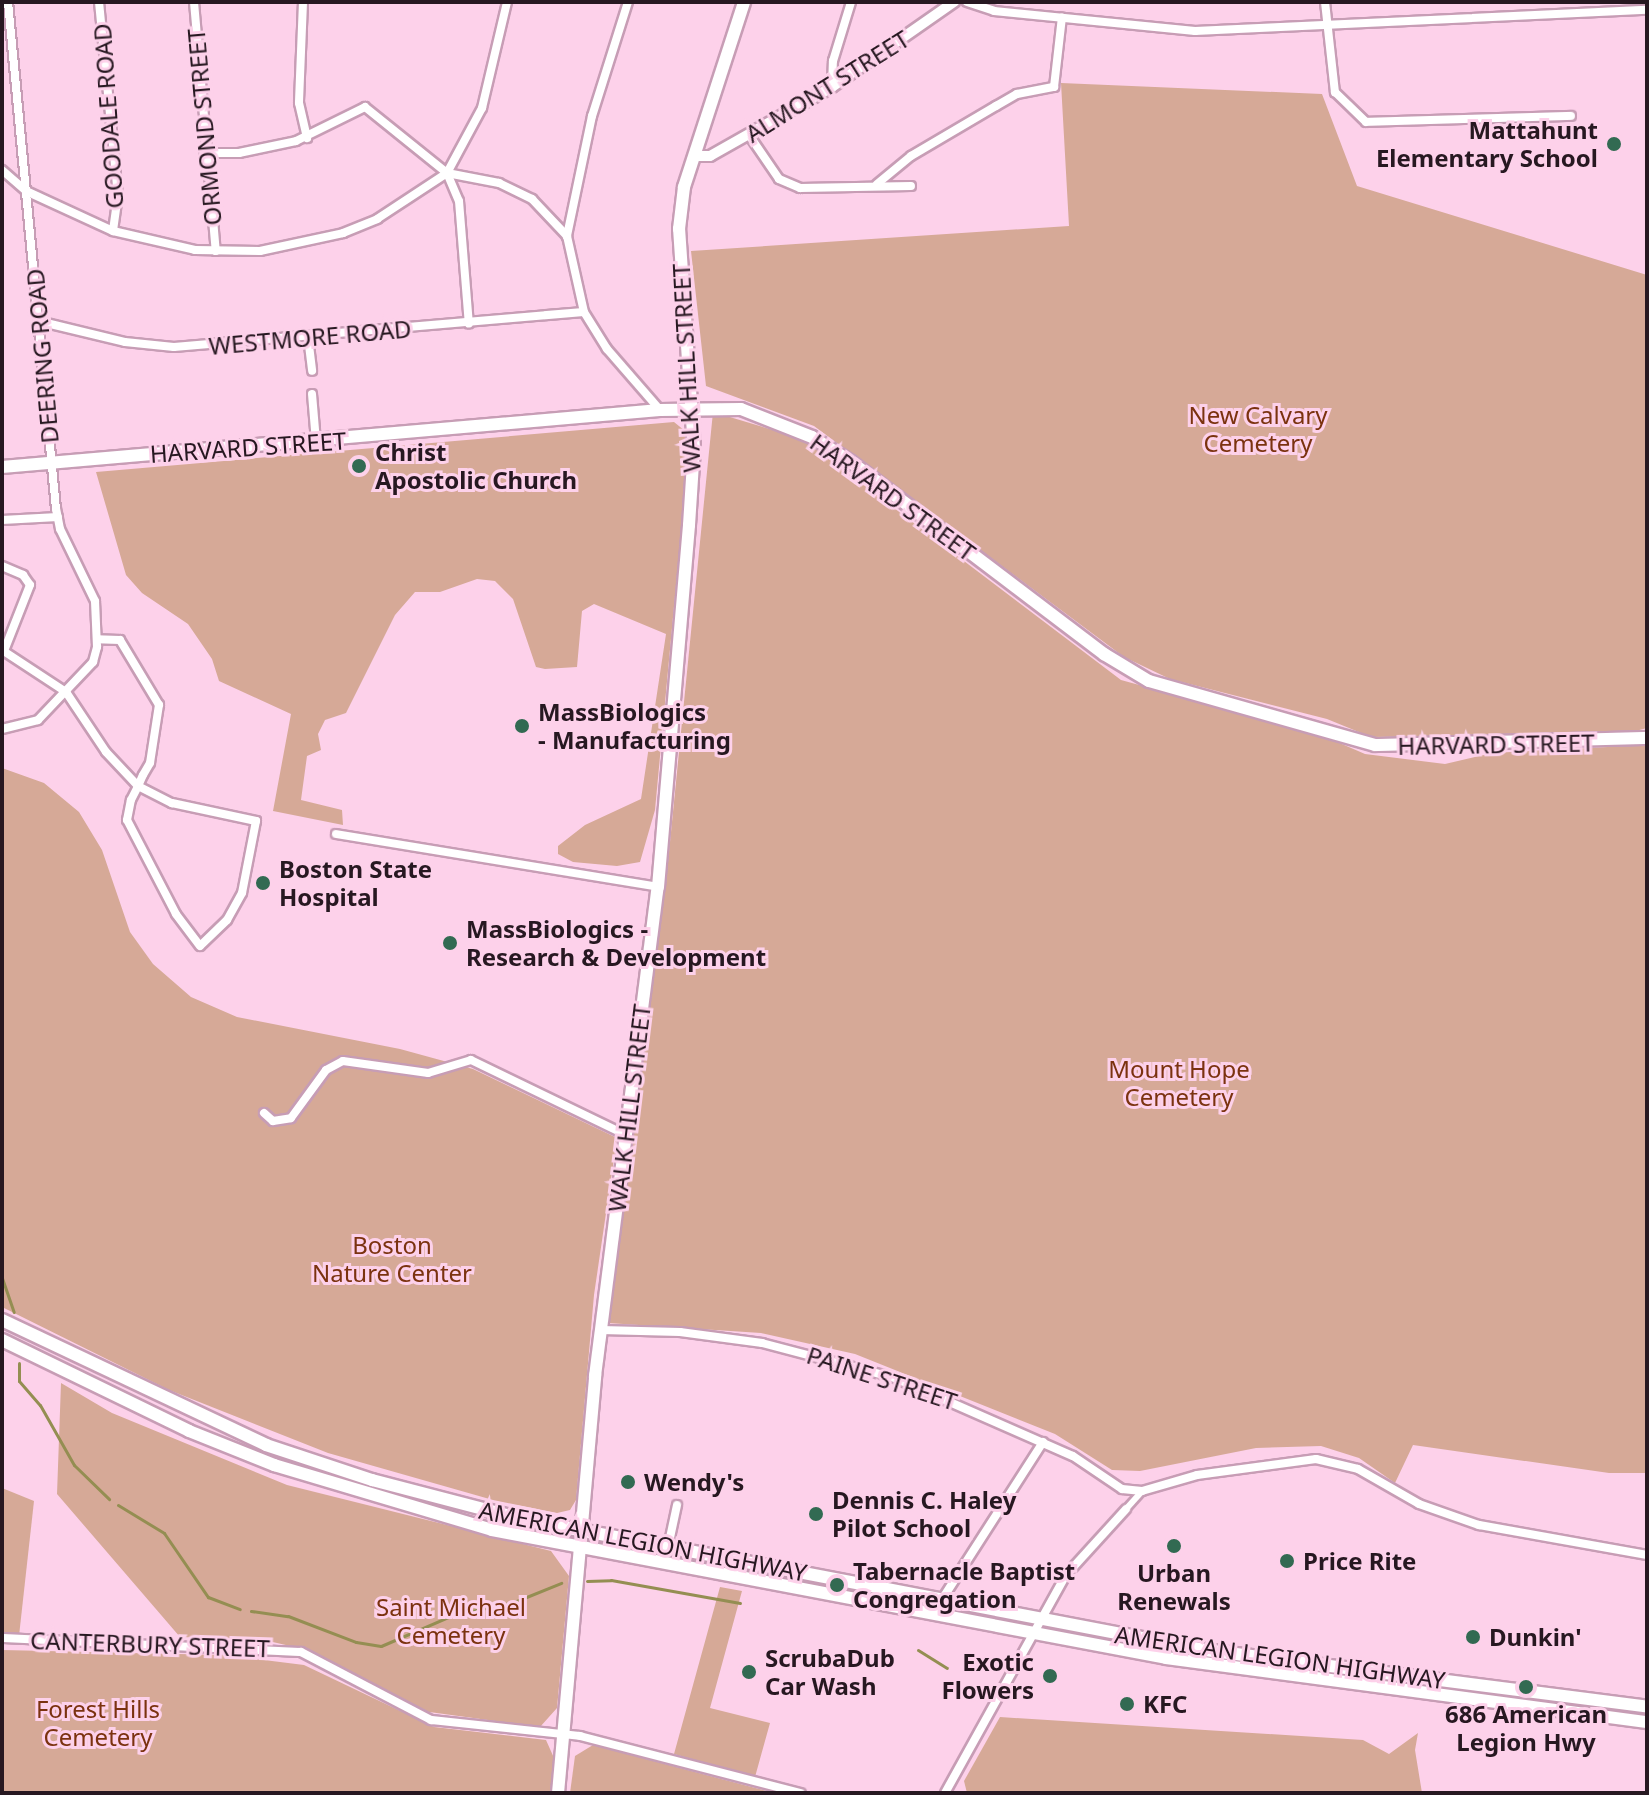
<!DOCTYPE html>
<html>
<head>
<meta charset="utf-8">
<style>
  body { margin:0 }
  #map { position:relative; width:1649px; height:1795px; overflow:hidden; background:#fdd1ea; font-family:"Noto Sans",sans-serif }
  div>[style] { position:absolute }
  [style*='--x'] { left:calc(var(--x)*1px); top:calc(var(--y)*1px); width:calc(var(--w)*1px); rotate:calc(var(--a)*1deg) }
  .green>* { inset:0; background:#d6a997 }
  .stream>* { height:3px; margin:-1.5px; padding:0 1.5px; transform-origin:1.5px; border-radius:1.5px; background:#948e52 }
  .roads { filter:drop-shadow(2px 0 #c79db5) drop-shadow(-2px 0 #c79db5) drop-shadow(0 2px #c79db5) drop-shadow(0 -2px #c79db5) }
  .pedestrian>* { height:6px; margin:-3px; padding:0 3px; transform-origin:3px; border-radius:3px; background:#fff }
  .minor>* { height:8px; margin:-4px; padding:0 4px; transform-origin:4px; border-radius:4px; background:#fff }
  .tertiary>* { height:10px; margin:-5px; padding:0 5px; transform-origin:5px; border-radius:5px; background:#fff }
  .secondary>* { height:12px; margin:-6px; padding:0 6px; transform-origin:6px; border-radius:6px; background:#fff }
  .dots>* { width:22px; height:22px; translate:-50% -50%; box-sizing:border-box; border:4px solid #fdd1ea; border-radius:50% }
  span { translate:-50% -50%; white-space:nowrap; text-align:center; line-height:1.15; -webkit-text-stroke:6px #fdd1ea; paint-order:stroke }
  .street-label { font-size:24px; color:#271821 }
  .poi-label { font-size:24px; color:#271821; font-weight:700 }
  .right { translate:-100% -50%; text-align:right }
  .left { translate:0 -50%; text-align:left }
  .park-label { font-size:24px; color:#7b320f }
  .frame { position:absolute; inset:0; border:4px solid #271821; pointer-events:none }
</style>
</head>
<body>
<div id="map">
  <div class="green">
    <i style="clip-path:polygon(1061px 83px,1322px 94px,1357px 186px,1647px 275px,1647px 728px,1624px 734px,1371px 737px,1327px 719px,1170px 679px,1124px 657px,814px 426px,706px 386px,691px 251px,1069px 226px)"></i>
    <i style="clip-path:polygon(713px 412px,803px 439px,1121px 680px,1321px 735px,1365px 754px,1445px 764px,1492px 753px,1647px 745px,1647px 1473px,1609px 1473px,1413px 1445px,1395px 1483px,1359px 1458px,1321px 1446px,1256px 1448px,1140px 1471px,1112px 1470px,1055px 1434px,855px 1354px,761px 1333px,608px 1323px,668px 862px)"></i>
    <i style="clip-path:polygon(674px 422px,690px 435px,655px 810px,640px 862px,617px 866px,573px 862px,558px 854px,558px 846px,585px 825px,641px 799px,666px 634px,594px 604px,582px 611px,577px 667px,545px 669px,536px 667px,513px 599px,495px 581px,477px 579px,440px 592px,415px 592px,395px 615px,346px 713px,325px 720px,318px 734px,321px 750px,307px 756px,301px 800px,342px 810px,343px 825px,273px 811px,291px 714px,219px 681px,212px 659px,188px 624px,142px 593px,126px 575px,96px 472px)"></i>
    <i style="clip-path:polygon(2px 768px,44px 783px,79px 812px,102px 850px,130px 932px,153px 964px,191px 997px,237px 1017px,400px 1049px,473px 1069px,617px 1138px,594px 1295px,576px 1500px,570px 1510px,557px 1513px,493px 1500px,328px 1453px,169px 1390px,2px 1307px)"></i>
    <i style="clip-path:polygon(61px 1383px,112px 1413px,287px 1485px,551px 1551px,569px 1576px,557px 1708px,540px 1727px,422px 1711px,312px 1651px,264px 1640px,180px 1637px,57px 1494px)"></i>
    <i style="clip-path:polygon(2px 1488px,34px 1501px,19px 1636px,2px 1636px)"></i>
    <i style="clip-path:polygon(720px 1587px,742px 1591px,710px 1708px,770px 1723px,755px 1777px,674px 1754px)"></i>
    <i style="clip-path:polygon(2px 1650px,223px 1655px,304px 1665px,434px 1727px,546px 1740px,554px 1758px,550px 1793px,2px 1793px)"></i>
    <i style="clip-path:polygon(1000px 1717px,1363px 1740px,1389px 1754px,1418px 1733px,1415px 1750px,1422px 1793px,967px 1793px,964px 1781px)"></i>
    <i style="clip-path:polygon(593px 1745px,597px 1746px,774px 1793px,570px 1793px,575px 1756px)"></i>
  </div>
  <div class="stream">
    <i style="--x:2;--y:1278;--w:36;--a:71"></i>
    <i style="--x:19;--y:1363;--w:18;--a:90"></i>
    <i style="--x:19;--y:1381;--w:32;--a:49"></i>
    <i style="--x:40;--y:1405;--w:69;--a:60.5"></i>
    <i style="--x:74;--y:1465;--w:49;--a:44.2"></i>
    <i style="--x:118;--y:1505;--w:54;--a:31.3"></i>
    <i style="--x:164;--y:1533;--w:78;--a:55.5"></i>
    <i style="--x:208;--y:1597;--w:34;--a:21"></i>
    <i style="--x:587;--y:1581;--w:24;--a:-2"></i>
    <i style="--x:611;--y:1580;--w:131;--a:10.1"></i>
    <i style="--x:251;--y:1611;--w:37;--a:8"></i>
    <i style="--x:288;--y:1616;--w:73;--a:20.9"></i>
    <i style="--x:356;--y:1642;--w:25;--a:9"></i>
    <i style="--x:381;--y:1646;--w:78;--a:-23.3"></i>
    <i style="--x:453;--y:1615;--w:62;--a:-12"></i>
    <i style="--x:514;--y:1602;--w:51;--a:-22"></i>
    <i style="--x:918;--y:1650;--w:34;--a:32"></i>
  </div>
  <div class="roads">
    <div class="pedestrian">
      <i style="--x:1126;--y:1509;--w:24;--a:-48"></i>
    </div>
    <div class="minor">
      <i style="--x:99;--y:2;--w:194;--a:84.4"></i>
      <i style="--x:118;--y:195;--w:36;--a:98"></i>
      <i style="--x:194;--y:2;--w:250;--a:85"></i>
      <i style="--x:303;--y:2;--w:101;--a:92.3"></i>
      <i style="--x:299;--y:103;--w:36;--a:77"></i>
      <i style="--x:628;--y:2;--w:120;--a:107.5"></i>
      <i style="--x:592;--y:116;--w:123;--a:101.8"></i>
      <i style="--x:567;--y:236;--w:78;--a:77.4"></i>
      <i style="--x:584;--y:312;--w:44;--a:58.1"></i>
      <i style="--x:607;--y:349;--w:81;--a:49"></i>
      <i style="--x:967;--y:2;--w:28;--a:18"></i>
      <i style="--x:994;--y:11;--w:202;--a:5.7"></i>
      <i style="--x:1195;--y:31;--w:452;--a:-2.7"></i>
      <i style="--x:1325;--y:2;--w:91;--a:83.7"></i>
      <i style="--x:1335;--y:92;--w:43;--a:44.1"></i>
      <i style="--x:1366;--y:122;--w:205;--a:-1.7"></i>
      <i style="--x:832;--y:87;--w:26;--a:-88"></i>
      <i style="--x:833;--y:61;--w:62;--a:-73"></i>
      <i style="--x:749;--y:135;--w:53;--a:55.7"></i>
      <i style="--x:779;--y:179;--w:23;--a:23"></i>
      <i style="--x:800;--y:188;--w:111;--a:-1"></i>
      <i style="--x:204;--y:153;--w:35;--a:0"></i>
      <i style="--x:239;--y:153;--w:58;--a:-11.9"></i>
      <i style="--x:296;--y:141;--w:77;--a:-26.2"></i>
      <i style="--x:365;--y:107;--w:105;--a:38.8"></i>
      <i style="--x:447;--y:173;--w:53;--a:10.9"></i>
      <i style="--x:499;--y:183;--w:37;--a:26"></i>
      <i style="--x:532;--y:199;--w:51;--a:46.6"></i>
      <i style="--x:2;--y:170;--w:32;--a:41"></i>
      <i style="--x:26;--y:191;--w:96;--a:24.7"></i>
      <i style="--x:113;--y:231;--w:84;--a:13"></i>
      <i style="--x:195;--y:250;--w:65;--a:0.9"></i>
      <i style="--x:260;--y:251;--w:85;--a:-12.2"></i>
      <i style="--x:343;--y:233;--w:37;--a:-22"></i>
      <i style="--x:377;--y:219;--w:84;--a:-33.3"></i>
      <i style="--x:447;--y:173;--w:74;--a:-61.7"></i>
      <i style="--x:482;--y:108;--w:109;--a:-76.7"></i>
      <i style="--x:447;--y:173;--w:30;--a:67"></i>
      <i style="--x:459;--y:201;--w:123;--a:85.4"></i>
      <i style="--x:877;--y:184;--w:44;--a:-39.5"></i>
      <i style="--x:911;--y:156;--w:99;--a:-30.5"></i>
      <i style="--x:996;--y:106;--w:24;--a:-30"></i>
      <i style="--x:1017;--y:94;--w:38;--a:-11"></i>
      <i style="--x:1054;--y:87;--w:70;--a:-83.5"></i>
      <i style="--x:38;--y:321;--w:89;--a:13.6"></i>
      <i style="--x:125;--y:342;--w:49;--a:5.8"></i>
      <i style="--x:174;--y:347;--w:411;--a:-4.9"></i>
      <i style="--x:308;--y:337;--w:34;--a:83"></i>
      <i style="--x:312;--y:394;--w:48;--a:85.2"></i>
      <i style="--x:2;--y:520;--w:56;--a:-3.1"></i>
      <i style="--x:2;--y:566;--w:23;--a:23"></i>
      <i style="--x:23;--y:575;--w:12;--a:55"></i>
      <i style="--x:30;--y:585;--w:71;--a:111.5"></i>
      <i style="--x:2;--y:650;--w:77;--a:33.3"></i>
      <i style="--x:66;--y:692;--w:72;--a:56.3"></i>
      <i style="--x:106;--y:752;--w:47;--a:46.7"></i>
      <i style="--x:138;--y:786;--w:38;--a:27"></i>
      <i style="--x:172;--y:803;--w:86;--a:12.1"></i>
      <i style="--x:256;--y:821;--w:73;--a:101"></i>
      <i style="--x:242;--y:893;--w:31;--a:119"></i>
      <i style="--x:227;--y:920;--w:37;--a:136"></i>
      <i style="--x:200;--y:946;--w:40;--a:-127"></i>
      <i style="--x:176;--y:914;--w:106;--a:-117.5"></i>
      <i style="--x:127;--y:820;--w:20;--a:-79"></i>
      <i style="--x:131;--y:800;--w:16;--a:-63"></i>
      <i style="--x:138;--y:786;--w:12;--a:-66"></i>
      <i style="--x:143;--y:775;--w:14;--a:-60"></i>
      <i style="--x:150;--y:763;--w:59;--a:-81.2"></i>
      <i style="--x:159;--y:705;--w:76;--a:-121"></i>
      <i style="--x:120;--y:640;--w:23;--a:-178"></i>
      <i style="--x:2;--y:729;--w:37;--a:-14"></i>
      <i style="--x:38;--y:720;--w:80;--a:-46.5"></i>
      <i style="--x:93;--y:662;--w:16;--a:-75"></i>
      <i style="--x:97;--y:647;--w:46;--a:-92.5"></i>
      <i style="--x:95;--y:601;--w:80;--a:-115.9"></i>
      <i style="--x:60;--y:529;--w:20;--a:-101"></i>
      <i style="--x:56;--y:509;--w:509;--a:-95.41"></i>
      <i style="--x:336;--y:834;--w:326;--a:9.3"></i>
      <i style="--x:264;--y:1113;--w:12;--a:42"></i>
      <i style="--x:273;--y:1121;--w:18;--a:-9"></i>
      <i style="--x:291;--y:1118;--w:59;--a:-53.9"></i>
      <i style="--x:326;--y:1070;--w:19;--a:-28"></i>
      <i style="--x:343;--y:1061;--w:86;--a:8"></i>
      <i style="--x:428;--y:1073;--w:45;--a:-16.8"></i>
      <i style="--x:471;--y:1060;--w:170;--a:25.8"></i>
      <i style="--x:601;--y:1330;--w:79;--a:1.5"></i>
      <i style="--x:680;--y:1332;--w:83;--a:7.6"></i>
      <i style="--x:762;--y:1343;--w:138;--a:14.7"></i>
      <i style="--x:895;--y:1378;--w:194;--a:23.7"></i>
      <i style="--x:1073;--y:1456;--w:59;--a:34"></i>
      <i style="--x:1122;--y:1489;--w:20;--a:6"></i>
      <i style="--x:1142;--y:1491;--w:57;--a:-16.2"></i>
      <i style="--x:1197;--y:1475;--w:120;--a:-7.7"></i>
      <i style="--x:1316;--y:1459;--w:43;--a:13.4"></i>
      <i style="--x:1358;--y:1469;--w:70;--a:29.8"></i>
      <i style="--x:1419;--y:1504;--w:64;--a:19.3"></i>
      <i style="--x:1479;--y:1525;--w:171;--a:10.1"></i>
      <i style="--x:668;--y:1547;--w:43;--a:-77.9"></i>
      <i style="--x:941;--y:1601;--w:189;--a:-57.3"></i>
      <i style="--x:2;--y:1638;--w:299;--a:2.7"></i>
      <i style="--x:301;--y:1652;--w:147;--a:27.6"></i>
      <i style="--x:431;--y:1720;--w:150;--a:6.1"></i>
      <i style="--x:580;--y:1736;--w:228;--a:14.5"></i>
      <i style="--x:945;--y:1793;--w:249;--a:-61"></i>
      <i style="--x:1066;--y:1575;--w:89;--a:-47.7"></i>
    </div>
    <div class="tertiary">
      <i style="--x:694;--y:156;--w:16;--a:0"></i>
      <i style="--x:710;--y:156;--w:140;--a:-29.5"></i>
      <i style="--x:832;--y:87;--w:149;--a:-34.9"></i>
    </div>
    <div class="secondary">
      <i style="--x:2;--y:467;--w:660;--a:-4.95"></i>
      <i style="--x:660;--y:410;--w:81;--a:-0.7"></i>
      <i style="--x:741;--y:409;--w:76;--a:21.5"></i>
      <i style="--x:812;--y:437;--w:46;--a:32.7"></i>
      <i style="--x:851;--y:462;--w:318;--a:37.2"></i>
      <i style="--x:1104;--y:654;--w:52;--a:31"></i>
      <i style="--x:1149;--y:681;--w:235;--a:15.8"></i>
      <i style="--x:1375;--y:745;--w:272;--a:-1.5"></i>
      <i style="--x:2;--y:1320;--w:292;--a:25.3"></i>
      <i style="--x:266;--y:1445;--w:112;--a:18.3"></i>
      <i style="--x:372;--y:1480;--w:155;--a:14.6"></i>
      <i style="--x:522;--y:1519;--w:695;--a:10.86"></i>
      <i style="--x:1205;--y:1650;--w:446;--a:7.3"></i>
      <i style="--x:2;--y:1340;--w:208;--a:25.9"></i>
      <i style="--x:189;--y:1431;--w:92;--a:21.8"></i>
      <i style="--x:274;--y:1465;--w:227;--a:16.6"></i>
      <i style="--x:492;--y:1530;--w:686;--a:10.75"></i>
      <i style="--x:1166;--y:1658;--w:485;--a:7.6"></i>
      <i style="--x:558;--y:1793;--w:419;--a:-84.9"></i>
      <i style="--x:595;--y:1376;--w:493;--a:-82.7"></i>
      <i style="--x:658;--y:887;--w:363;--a:-85.1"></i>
      <i style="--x:689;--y:525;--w:77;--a:-86.3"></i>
      <i style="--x:694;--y:448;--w:220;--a:-93.9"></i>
      <i style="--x:679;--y:229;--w:42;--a:-83.2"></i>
      <i style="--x:684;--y:187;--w:194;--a:-72"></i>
    </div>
  </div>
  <div class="dots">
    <i style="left:1614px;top:144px;background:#326a52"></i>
    <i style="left:359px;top:466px;background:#326a52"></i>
    <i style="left:522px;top:726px;background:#326a52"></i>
    <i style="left:263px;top:883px;background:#326a52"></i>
    <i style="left:450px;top:943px;background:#326a52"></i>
    <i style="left:628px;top:1482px;background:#326a52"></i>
    <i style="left:816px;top:1514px;background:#326a52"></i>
    <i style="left:1174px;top:1546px;background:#326a52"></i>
    <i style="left:1287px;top:1561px;background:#326a52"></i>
    <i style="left:837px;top:1585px;background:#326a52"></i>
    <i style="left:1473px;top:1637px;background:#326a52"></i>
    <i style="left:749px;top:1672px;background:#326a52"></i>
    <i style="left:1050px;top:1676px;background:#326a52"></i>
    <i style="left:1526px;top:1687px;background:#326a52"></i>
    <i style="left:1127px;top:1704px;background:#326a52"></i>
  </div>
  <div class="street-label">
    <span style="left:827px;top:86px;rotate:-32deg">ALMONT STREET</span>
    <span style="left:108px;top:116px;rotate:-94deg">GOODALE ROAD</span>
    <span style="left:204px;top:127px;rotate:-95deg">ORMOND STREET</span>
    <span style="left:310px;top:337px;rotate:-5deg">WESTMORE ROAD</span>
    <span style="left:42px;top:356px;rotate:-95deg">DEERING ROAD</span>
    <span style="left:686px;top:368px;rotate:-93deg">WALK HILL STREET</span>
    <span style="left:248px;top:447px;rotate:-4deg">HARVARD STREET</span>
    <span style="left:893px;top:497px;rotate:36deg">HARVARD STREET</span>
    <span style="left:1496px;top:744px;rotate:-1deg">HARVARD STREET</span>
    <span style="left:629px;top:1108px;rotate:-83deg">WALK HILL STREET</span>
    <span style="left:882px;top:1378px;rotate:18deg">PAINE STREET</span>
    <span style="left:643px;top:1541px;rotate:11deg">AMERICAN LEGION HIGHWAY</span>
    <span style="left:150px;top:1644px;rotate:2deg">CANTERBURY STREET</span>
    <span style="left:1280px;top:1657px;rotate:8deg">AMERICAN LEGION HIGHWAY</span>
  </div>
  <div class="poi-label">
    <span class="right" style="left:1598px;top:144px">Mattahunt<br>Elementary School</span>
    <span class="left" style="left:375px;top:466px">Christ<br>Apostolic Church</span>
    <span class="left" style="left:538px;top:726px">MassBiologics<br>- Manufacturing</span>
    <span class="left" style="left:279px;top:883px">Boston State<br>Hospital</span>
    <span class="left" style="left:466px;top:943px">MassBiologics -<br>Research &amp; Development</span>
    <span class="left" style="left:644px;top:1482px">Wendy's</span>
    <span class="left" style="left:832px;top:1514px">Dennis C. Haley<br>Pilot School</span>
    <span class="left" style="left:1303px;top:1561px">Price Rite</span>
    <span class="left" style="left:853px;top:1585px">Tabernacle Baptist<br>Congregation</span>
    <span style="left:1174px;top:1587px">Urban<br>Renewals</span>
    <span class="left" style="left:1489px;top:1637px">Dunkin'</span>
    <span class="left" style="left:765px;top:1672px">ScrubaDub<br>Car Wash</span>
    <span class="right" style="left:1034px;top:1676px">Exotic<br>Flowers</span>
    <span class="left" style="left:1143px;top:1704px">KFC</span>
    <span style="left:1526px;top:1728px">686 American<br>Legion Hwy</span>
  </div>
  <div class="park-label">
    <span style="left:1258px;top:429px">New Calvary<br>Cemetery</span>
    <span style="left:1179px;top:1083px">Mount Hope<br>Cemetery</span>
    <span style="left:392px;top:1259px">Boston<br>Nature Center</span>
    <span style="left:451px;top:1621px">Saint Michael<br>Cemetery</span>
    <span style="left:98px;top:1723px">Forest Hills<br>Cemetery</span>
  </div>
  <div class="frame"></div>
</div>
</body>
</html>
